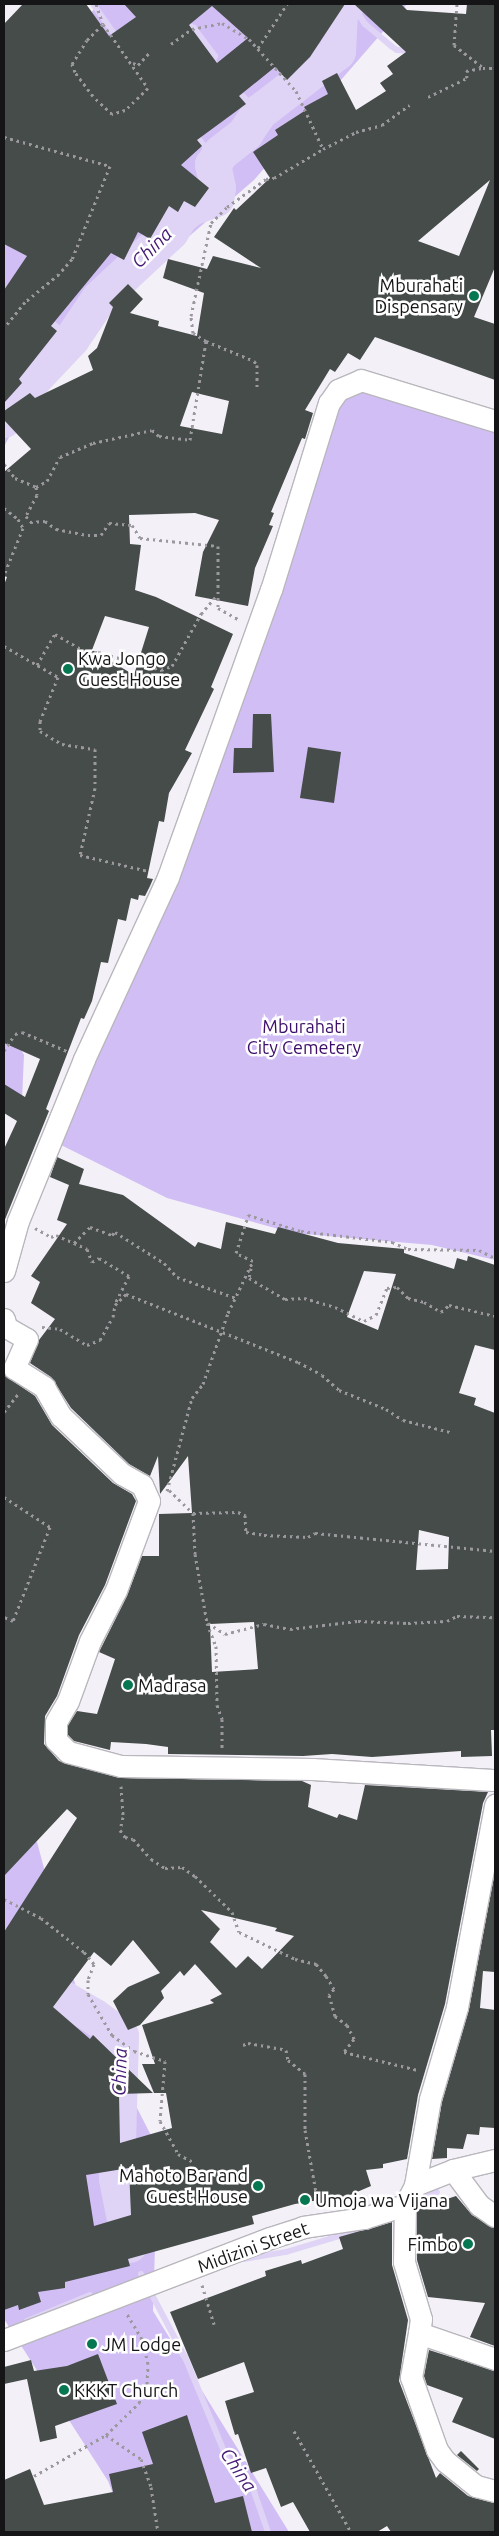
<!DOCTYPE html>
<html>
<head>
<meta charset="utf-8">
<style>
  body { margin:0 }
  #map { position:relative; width:499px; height:2536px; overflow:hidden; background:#f3f1f7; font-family:Ubuntu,sans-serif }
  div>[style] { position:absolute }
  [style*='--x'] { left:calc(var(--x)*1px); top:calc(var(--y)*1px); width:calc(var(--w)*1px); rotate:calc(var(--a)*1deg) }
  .green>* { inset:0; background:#d1bef5 }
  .stream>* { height:6px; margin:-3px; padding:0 3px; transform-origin:3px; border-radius:3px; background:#dfd4f5 }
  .river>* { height:36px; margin:-18px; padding:0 18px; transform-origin:18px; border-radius:18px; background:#dfd4f5 }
  .building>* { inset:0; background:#464c49 }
  .path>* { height:3px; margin-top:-1.5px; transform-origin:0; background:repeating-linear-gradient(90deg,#9b999e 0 2.5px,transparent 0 6.5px) }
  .roads { filter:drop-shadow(1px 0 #b9b7bd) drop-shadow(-1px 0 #b9b7bd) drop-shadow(0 1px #b9b7bd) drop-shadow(0 -1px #b9b7bd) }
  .minor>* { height:21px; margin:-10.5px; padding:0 10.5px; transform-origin:10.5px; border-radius:10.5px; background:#fff }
  .dots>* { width:14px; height:14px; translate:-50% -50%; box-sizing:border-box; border:2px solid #fff; border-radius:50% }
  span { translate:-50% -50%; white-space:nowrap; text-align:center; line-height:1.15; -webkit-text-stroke:5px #fff; paint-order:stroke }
  .poi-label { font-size:18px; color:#151416 }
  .right { translate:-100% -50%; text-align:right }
  .left { translate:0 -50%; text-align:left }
  .park-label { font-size:18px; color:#3d0d6a }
  .street-label { font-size:18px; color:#151416 }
  .water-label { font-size:19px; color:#451a74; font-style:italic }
  .frame { position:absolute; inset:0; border:5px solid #151416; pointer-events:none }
</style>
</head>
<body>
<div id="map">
  <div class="green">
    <i style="clip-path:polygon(99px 4px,407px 4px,254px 180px,50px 357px,4px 447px,4px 150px,61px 45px)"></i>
    <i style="clip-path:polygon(360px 384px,495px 420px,495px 1260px,432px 1245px,293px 1233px,167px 1198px,53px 1141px,150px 916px,325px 407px)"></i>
    <i style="clip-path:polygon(14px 1037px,24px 1055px,22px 1099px,4px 1094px,4px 1042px)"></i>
    <i style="clip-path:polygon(4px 1815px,37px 1842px,77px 1991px,158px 2149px,153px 2311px,289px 2532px,128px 2532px,108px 2481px,4px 2319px)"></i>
  </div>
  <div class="stream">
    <i style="--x:93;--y:4;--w:43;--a:54.5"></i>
    <i style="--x:352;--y:4;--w:24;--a:57"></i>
    <i style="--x:365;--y:24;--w:34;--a:40"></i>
    <i style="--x:391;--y:46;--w:7;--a:34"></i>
    <i style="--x:397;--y:50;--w:15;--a:4"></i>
    <i style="--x:182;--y:21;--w:14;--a:30"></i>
    <i style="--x:194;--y:28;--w:35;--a:53"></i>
    <i style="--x:215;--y:56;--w:5;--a:112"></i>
    <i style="--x:213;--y:61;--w:6;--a:59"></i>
    <i style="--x:235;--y:89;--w:34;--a:43"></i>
    <i style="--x:193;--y:132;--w:19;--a:51"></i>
    <i style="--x:205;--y:147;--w:17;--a:21"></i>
    <i style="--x:176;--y:197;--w:19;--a:36"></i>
    <i style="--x:47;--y:319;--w:32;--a:39"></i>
    <i style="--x:411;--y:2205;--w:29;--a:-27"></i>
    <i style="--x:244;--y:2259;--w:43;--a:-9.5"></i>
    <i style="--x:286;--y:2252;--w:84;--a:-16.7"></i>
    <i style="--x:141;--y:2274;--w:94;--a:62.1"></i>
    <i style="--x:185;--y:2357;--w:110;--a:67.6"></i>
    <i style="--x:227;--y:2459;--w:34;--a:45"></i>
    <i style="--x:251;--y:2483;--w:52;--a:70.9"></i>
    <i style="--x:27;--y:2321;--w:68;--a:-22.4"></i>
  </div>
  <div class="river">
    <i style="--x:4;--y:420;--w:52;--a:-53.6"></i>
    <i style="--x:35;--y:378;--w:54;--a:-46.5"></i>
    <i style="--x:72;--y:339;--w:48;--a:-56"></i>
    <i style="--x:99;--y:299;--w:98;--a:-42.9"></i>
    <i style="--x:171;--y:232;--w:17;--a:-59"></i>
    <i style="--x:180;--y:217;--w:14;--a:-39"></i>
    <i style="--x:191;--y:208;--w:27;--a:-20"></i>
    <i style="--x:216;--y:199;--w:11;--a:-80"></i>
    <i style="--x:218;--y:188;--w:24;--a:-102"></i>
    <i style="--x:213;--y:165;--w:14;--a:-56"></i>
    <i style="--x:221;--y:153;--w:31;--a:-38"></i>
    <i style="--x:245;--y:134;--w:27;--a:-56"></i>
    <i style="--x:260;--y:112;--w:98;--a:-37.6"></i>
    <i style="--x:338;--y:52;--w:38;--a:-87"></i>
    <i style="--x:340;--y:14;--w:12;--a:-55"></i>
    <i style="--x:4;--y:1964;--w:105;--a:30.2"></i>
    <i style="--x:95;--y:2017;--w:32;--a:36"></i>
    <i style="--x:121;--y:2036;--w:143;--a:91.6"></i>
    <i style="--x:117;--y:2179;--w:67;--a:78.9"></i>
  </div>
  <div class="building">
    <i style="clip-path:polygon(evenodd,23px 4px,86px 4px,109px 36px,136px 17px,124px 4px,345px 4px,310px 57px,287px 80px,275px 67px,239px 96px,246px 104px,197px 140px,202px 146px,181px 165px,209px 188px,195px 207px,184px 201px,178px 212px,169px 206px,150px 239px,138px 232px,124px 260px,111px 253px,51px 326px,57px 331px,19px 379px,22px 383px,4px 403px,4px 290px,27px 256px,4px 244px,4px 24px,23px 4px,212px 6px,248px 38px,217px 63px,189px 25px,212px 6px)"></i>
    <i style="clip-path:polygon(evenodd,354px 4px,401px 4px,407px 10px,466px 14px,467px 4px,495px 4px,495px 267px,474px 317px,495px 324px,495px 380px,375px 337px,360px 360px,348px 353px,335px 372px,330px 369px,305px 410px,313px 413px,305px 439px,302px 438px,271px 512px,274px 513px,269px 525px,273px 526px,255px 568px,248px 606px,195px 596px,203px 552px,219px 520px,195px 513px,129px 515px,130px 544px,141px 545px,135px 590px,156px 597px,233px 634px,211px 687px,214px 689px,185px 750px,192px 753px,169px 793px,164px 822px,159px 821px,147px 878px,153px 879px,150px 886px,145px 896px,139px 895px,138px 900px,131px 898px,126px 921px,118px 919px,108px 963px,101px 962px,92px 1001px,84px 1019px,81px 1018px,46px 1109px,49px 1111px,4px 1222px,4px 1149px,17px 1121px,4px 1113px,4px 1084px,25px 1097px,40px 1059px,4px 1043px,4px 585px,7px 577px,4px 576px,4px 472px,31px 449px,4px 420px,4px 411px,30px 393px,35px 398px,93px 370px,88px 356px,97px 348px,113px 307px,109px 303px,128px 284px,143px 299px,130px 313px,159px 321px,158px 326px,197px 336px,204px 293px,163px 278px,168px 259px,207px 269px,213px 256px,261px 268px,214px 237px,234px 208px,236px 210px,270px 178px,253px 152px,278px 135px,275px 130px,306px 110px,304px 107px,328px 94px,322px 81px,337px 73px,356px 110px,386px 91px,380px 83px,393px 74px,387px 66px,406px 52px,354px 4px,490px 180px,459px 256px,418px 241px,490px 180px,354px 4px,192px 392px,229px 401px,222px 434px,180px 426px,192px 392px,354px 4px,105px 616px,149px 627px,134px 675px,92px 650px,105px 616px)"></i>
    <i style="clip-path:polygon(253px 714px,271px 714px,274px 772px,233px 773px,234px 748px,252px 748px)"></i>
    <i style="clip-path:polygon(308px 747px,341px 752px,334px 803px,300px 798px)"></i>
    <i style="clip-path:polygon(evenodd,57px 1157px,84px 1169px,79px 1184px,123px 1195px,195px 1247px,198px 1242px,221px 1249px,226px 1222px,275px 1234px,278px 1227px,338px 1243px,404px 1249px,404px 1253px,454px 1269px,457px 1258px,467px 1261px,468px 1256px,495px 1265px,495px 1350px,475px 1345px,459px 1393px,476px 1398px,474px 1405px,495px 1413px,495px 1730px,491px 1730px,492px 1756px,461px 1757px,461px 1751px,372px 1757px,332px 1754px,303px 1756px,168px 1754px,168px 1747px,146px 1744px,111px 1742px,110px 1750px,74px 1741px,68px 1735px,68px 1725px,77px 1711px,97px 1714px,115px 1659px,99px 1652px,127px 1596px,142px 1556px,159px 1556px,159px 1514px,192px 1513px,188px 1456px,160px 1494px,158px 1456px,150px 1476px,129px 1464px,71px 1408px,51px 1377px,30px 1363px,39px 1340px,55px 1319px,31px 1303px,40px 1282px,31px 1276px,67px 1224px,57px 1220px,69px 1185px,50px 1177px,57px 1157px,364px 1271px,396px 1274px,378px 1330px,347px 1317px,364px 1271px,57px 1157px,419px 1530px,449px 1537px,448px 1569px,416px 1570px,419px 1530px,57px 1157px,254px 1622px,258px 1669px,212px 1672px,210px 1624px,254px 1622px)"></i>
    <i style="clip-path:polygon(evenodd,4px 1375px,35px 1396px,52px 1425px,113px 1483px,132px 1494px,136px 1501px,105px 1585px,79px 1635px,57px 1696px,45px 1716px,44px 1744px,59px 1761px,121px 1778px,302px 1781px,311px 1785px,308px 1807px,337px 1818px,339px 1814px,357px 1820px,365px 1785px,488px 1792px,483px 1803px,445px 2004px,418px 2095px,407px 2159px,383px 2164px,383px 2168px,366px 2170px,371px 2186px,350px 2195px,352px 2200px,321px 2207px,319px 2200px,295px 2204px,252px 2216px,254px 2224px,128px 2259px,130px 2266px,65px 2282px,65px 2288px,38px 2292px,41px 2302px,19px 2310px,18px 2305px,4px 2310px,4px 1932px,77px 1818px,67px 1809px,4px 1876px,4px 1375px,201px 1910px,277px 1928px,275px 1931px,294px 1936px,262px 1969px,248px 1956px,236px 1968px,210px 1942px,220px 1929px,201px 1910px,4px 1375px,133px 1940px,160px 1973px,128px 1987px,113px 2001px,128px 2030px,140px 2025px,164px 1998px,161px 1991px,180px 1971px,184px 1976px,195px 1964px,222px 1994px,210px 2000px,214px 2003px,142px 2025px,155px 2064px,142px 2064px,154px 2093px,166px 2093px,172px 2128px,120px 2143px,119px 2094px,153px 2093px,93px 2035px,90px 2039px,53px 2007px,94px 1952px,111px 1966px,133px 1940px,4px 1375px,129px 2168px,131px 2215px,94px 2226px,86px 2175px,129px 2168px)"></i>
    <i style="clip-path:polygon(495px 1871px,495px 1972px,483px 1971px,480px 2008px,495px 2010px,495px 2128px,480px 2127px,479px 2135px,467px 2134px,463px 2149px,447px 2148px,447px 2158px,432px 2159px,442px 2102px,469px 2009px)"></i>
    <i style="clip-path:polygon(456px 2196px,472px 2215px,495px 2228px,495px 2346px,470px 2337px,485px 2303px,428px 2297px,417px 2260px,417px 2209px)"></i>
    <i style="clip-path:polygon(392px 2222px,392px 2265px,408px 2320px,399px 2381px,436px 2478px,440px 2473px,468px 2496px,495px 2503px,495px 2532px,391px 2532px,387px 2526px,377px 2532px,310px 2532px,293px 2502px,281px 2507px,266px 2468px,251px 2473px,238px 2434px,235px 2435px,225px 2401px,254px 2392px,244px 2362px,198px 2379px,170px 2312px,266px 2276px,265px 2271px,301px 2260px,302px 2264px,343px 2249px,339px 2237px)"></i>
    <i style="clip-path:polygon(429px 2350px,495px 2371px,495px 2439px,452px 2422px,463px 2398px,427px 2385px,424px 2376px)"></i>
    <i style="clip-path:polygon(98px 2354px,117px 2404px,55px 2426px,57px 2438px,40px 2442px,27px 2379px,4px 2384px,4px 2367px,31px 2360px,34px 2371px,67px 2366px)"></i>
    <i style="clip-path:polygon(187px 2415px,215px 2503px,243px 2496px,252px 2532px,4px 2532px,4px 2480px,30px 2469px,44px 2505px,113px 2492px,109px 2474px,153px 2464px,142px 2432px)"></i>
    <i style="clip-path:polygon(461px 2451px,479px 2469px,477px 2471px,457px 2455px)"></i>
  </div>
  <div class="path">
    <i style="--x:96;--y:4;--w:21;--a:71"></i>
    <i style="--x:103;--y:24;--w:78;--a:54.9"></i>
    <i style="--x:148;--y:88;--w:32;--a:136"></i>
    <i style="--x:125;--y:110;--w:14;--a:163"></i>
    <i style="--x:112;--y:114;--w:26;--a:-137"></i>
    <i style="--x:93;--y:96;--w:30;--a:-127"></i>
    <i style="--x:75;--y:72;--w:9;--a:-111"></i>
    <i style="--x:72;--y:64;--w:28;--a:-58"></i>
    <i style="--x:87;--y:40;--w:23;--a:-45"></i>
    <i style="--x:457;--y:4;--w:41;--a:94.2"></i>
    <i style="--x:454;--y:45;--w:37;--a:38"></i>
    <i style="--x:483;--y:68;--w:12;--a:0"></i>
    <i style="--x:171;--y:44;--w:26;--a:-36"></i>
    <i style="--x:192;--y:29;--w:31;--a:-11"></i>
    <i style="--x:222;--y:23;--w:31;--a:31"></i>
    <i style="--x:249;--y:39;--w:70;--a:47.9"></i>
    <i style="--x:296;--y:91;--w:64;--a:65"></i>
    <i style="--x:323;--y:149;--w:37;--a:-27"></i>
    <i style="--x:356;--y:132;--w:27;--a:-15"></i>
    <i style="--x:382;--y:125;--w:34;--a:-36"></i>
    <i style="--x:258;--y:48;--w:53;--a:-56.6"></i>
    <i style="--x:133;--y:63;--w:5;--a:22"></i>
    <i style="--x:138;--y:65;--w:18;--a:-47"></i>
    <i style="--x:428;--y:97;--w:43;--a:-26"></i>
    <i style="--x:467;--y:78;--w:7;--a:-98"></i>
    <i style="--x:466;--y:71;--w:16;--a:-11"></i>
    <i style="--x:4;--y:137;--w:110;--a:15.3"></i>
    <i style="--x:110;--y:166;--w:100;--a:112.2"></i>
    <i style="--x:72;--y:259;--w:20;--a:131"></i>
    <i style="--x:59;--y:274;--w:44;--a:140.5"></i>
    <i style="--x:25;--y:302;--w:33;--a:129"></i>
    <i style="--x:206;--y:341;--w:52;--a:22.6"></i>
    <i style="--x:254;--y:361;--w:5;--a:53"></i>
    <i style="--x:257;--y:365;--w:25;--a:90"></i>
    <i style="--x:4;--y:464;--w:18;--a:52"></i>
    <i style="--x:15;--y:478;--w:23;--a:23"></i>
    <i style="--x:36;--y:487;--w:8;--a:83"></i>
    <i style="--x:37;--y:495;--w:24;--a:118"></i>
    <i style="--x:26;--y:516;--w:7;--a:56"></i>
    <i style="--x:30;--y:522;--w:15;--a:-4"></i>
    <i style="--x:45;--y:521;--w:14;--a:36"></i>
    <i style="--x:56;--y:529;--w:33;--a:11"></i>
    <i style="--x:88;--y:535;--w:13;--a:0"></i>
    <i style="--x:101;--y:535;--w:14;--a:-56"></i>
    <i style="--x:109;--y:523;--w:23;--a:5"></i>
    <i style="--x:132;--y:525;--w:15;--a:58"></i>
    <i style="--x:140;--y:538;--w:78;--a:5.9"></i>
    <i style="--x:218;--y:546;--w:62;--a:90"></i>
    <i style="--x:218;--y:608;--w:23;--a:29"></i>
    <i style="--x:36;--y:487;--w:13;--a:-29"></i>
    <i style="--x:47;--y:481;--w:27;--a:-62"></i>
    <i style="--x:60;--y:457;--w:36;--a:-23"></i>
    <i style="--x:93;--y:443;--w:60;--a:-12.4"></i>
    <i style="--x:152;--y:430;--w:9;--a:41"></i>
    <i style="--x:159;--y:436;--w:31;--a:7"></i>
    <i style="--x:190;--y:440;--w:100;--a:-80.8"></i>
    <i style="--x:206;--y:341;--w:15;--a:-148"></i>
    <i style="--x:193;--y:333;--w:17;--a:-97"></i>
    <i style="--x:191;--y:316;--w:95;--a:-77.9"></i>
    <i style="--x:211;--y:223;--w:23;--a:-45"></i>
    <i style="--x:227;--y:207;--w:48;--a:-35.7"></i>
    <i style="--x:266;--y:179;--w:8;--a:-7"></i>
    <i style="--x:274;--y:178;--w:57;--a:-30.6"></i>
    <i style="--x:4;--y:508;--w:18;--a:38"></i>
    <i style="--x:18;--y:519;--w:10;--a:61"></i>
    <i style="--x:23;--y:528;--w:51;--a:112"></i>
    <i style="--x:4;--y:646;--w:62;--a:29.9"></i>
    <i style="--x:58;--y:677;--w:48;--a:112.2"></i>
    <i style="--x:40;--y:721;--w:10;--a:90"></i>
    <i style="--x:40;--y:731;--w:26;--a:31"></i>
    <i style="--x:62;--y:744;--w:33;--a:9"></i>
    <i style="--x:95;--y:749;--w:39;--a:90"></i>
    <i style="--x:95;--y:788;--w:69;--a:102.6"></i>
    <i style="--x:80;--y:855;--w:70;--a:13.2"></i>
    <i style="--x:37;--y:665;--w:36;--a:-60"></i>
    <i style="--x:55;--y:634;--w:38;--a:30"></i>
    <i style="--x:88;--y:653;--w:10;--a:-6"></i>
    <i style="--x:98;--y:652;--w:66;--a:15.9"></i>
    <i style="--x:161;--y:670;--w:12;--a:-20"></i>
    <i style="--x:172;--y:666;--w:60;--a:-60.9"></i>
    <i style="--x:201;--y:614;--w:25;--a:-50"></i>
    <i style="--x:4;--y:1051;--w:20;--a:-57"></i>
    <i style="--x:15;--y:1034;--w:7;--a:-16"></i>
    <i style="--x:22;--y:1032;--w:49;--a:22.9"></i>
    <i style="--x:35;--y:1228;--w:18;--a:29"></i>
    <i style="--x:51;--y:1237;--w:5;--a:-22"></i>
    <i style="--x:56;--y:1235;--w:34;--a:24"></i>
    <i style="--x:87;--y:1249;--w:14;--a:69"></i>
    <i style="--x:92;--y:1262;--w:8;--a:-30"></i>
    <i style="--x:99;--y:1258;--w:35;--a:31"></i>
    <i style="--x:129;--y:1276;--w:29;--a:117"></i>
    <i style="--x:74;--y:1243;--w:23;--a:-45"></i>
    <i style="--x:90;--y:1227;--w:23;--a:20"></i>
    <i style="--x:112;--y:1235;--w:4;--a:-45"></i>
    <i style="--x:115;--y:1232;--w:58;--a:32.3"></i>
    <i style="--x:164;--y:1263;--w:19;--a:47"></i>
    <i style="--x:177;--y:1277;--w:63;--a:19.6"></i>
    <i style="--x:251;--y:1268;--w:10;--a:101"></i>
    <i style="--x:249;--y:1278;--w:42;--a:30.3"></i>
    <i style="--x:285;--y:1299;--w:19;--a:-3"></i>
    <i style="--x:304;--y:1298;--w:32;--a:16"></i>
    <i style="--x:335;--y:1307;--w:32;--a:26"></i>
    <i style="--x:364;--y:1321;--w:13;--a:-27"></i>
    <i style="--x:376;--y:1315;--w:29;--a:-68"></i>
    <i style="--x:387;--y:1288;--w:10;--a:-6"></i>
    <i style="--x:397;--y:1287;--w:16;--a:45"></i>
    <i style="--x:408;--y:1298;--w:16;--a:14"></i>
    <i style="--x:424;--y:1302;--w:20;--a:30"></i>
    <i style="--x:441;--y:1312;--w:11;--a:-41"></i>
    <i style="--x:449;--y:1305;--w:47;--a:13.4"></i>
    <i style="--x:42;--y:1327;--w:18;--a:6"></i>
    <i style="--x:60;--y:1329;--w:31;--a:31"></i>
    <i style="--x:87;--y:1345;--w:14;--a:-21"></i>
    <i style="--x:100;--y:1340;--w:26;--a:-61"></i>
    <i style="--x:113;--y:1317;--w:12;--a:-81"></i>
    <i style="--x:115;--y:1305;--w:16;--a:-45"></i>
    <i style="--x:126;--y:1294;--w:185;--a:21.6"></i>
    <i style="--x:298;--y:1362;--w:27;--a:28"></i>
    <i style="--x:322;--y:1375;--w:23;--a:41"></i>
    <i style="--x:339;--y:1390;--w:51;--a:22"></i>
    <i style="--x:386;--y:1409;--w:20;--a:33"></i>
    <i style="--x:403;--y:1420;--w:49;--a:14.3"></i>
    <i style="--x:4;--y:1412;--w:23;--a:-52"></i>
    <i style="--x:169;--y:1490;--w:33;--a:44"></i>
    <i style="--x:193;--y:1513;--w:41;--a:87.2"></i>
    <i style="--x:195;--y:1554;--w:70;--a:80.1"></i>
    <i style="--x:207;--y:1623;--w:25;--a:69"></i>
    <i style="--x:216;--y:1646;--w:59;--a:89"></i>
    <i style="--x:217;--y:1705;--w:15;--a:70"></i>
    <i style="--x:222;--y:1719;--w:29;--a:90"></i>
    <i style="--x:167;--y:1491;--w:96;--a:-75"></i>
    <i style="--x:192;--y:1398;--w:18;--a:-52"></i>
    <i style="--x:203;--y:1384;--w:75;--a:-70.6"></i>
    <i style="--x:228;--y:1313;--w:58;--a:-64.3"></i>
    <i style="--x:253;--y:1261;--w:19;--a:-155"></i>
    <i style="--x:236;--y:1253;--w:40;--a:-72"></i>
    <i style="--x:248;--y:1215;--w:55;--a:16.8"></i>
    <i style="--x:301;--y:1231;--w:92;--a:6.9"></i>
    <i style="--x:392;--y:1242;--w:17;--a:24"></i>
    <i style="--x:408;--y:1249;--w:71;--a:0.8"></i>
    <i style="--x:479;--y:1250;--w:18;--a:27"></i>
    <i style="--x:4;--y:1497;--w:55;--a:33.1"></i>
    <i style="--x:50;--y:1527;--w:101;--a:111.5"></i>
    <i style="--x:13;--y:1621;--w:10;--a:-156"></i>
    <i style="--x:193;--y:1513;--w:45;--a:-1.3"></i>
    <i style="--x:238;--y:1512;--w:8;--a:23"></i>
    <i style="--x:245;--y:1515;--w:17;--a:87"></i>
    <i style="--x:246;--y:1532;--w:18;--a:9"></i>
    <i style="--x:264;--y:1535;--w:44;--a:2.6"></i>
    <i style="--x:308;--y:1537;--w:8;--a:-30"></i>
    <i style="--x:315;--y:1533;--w:181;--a:5.7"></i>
    <i style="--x:208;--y:1623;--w:20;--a:33"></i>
    <i style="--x:225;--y:1634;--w:40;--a:-14.4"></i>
    <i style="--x:264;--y:1624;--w:26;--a:11"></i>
    <i style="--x:290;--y:1629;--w:68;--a:-6.7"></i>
    <i style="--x:358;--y:1621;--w:50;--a:2.3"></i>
    <i style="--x:408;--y:1623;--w:39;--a:-3"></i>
    <i style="--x:447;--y:1621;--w:11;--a:-27"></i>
    <i style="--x:457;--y:1616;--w:38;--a:2"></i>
    <i style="--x:121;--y:1786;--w:31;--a:86"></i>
    <i style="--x:123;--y:1817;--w:13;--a:103"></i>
    <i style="--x:120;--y:1830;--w:9;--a:54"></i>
    <i style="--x:125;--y:1837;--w:8;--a:14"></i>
    <i style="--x:133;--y:1839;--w:27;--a:48"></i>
    <i style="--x:151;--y:1859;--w:17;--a:33"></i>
    <i style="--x:165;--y:1868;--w:17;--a:-3"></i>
    <i style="--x:182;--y:1867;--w:16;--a:35"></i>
    <i style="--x:195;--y:1876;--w:52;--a:44.2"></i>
    <i style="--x:232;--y:1912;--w:21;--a:71"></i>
    <i style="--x:239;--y:1932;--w:62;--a:25.7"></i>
    <i style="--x:295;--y:1959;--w:22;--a:13"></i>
    <i style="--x:316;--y:1964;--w:16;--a:50"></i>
    <i style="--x:326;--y:1976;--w:15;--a:58"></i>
    <i style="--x:334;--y:1989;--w:8;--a:130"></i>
    <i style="--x:329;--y:1995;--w:22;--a:74"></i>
    <i style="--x:335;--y:2016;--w:15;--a:37"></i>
    <i style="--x:347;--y:2025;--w:16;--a:63"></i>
    <i style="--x:354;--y:2039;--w:16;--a:128"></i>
    <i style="--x:344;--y:2052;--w:76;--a:13.7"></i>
    <i style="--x:4;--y:1899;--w:42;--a:27.2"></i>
    <i style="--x:41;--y:1918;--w:55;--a:38.3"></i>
    <i style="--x:84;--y:1952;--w:16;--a:50"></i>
    <i style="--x:94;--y:1964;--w:17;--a:111"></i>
    <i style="--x:88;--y:1980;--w:14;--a:90"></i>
    <i style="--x:88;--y:1994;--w:48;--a:59.7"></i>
    <i style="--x:112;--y:2035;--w:27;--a:36"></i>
    <i style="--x:134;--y:2051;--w:33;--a:18"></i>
    <i style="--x:165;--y:2061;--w:60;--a:94.8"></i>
    <i style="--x:160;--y:2121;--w:38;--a:61"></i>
    <i style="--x:178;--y:2154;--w:19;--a:28"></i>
    <i style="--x:243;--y:2045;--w:5;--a:-22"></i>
    <i style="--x:248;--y:2043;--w:39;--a:10"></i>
    <i style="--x:286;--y:2050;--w:10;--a:79"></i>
    <i style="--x:288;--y:2060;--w:22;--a:39"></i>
    <i style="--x:305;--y:2074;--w:56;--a:90"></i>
    <i style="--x:305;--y:2130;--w:75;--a:80"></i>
    <i style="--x:202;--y:2285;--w:41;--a:72.9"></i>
    <i style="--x:294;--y:2431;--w:116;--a:60.6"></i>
    <i style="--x:106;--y:2435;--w:42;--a:34.4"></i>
    <i style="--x:141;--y:2459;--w:30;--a:70"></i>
    <i style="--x:151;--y:2487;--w:46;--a:81.2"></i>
    <i style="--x:34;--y:2476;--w:83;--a:-29.7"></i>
    <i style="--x:106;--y:2435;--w:46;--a:-44.1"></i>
    <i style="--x:139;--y:2403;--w:21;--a:-67"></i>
    <i style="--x:147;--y:2384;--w:20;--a:-87"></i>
    <i style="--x:148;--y:2364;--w:26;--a:-103"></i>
    <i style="--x:142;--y:2339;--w:29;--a:-121"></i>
  </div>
  <div class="roads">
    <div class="minor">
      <i style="--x:4;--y:1271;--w:52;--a:-74.4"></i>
      <i style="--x:18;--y:1221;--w:175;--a:-67.8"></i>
      <i style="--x:84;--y:1059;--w:200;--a:-65.2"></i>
      <i style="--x:168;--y:877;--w:305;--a:-70.3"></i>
      <i style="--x:271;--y:590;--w:196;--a:-72.8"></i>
      <i style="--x:329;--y:403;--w:16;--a:-55"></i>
      <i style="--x:338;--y:390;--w:25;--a:-23"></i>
      <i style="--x:361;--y:380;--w:140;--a:17"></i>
      <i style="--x:4;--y:1319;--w:8;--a:76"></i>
      <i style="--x:6;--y:1327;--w:24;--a:30"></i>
      <i style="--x:27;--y:1339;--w:32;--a:114"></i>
      <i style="--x:14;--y:1368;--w:36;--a:32"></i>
      <i style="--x:44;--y:1387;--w:34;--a:60"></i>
      <i style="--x:61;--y:1416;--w:84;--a:43.6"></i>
      <i style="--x:122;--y:1474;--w:23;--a:29"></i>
      <i style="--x:142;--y:1485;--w:17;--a:66"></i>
      <i style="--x:149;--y:1501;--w:95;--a:110.3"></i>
      <i style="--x:116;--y:1590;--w:57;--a:117"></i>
      <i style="--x:90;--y:1641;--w:64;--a:110.1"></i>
      <i style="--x:68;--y:1701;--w:24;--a:120"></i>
      <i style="--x:56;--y:1722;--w:18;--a:90"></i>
      <i style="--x:56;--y:1740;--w:17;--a:45"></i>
      <i style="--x:68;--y:1752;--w:55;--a:14.8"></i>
      <i style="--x:121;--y:1766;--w:191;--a:0.9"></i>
      <i style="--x:312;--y:1769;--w:181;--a:3.5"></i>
      <i style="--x:453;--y:2170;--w:44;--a:53.4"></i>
      <i style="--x:479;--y:2205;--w:19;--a:35"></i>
      <i style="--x:415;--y:2185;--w:87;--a:-80.1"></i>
      <i style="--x:430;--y:2099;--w:96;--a:-73.6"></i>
      <i style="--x:457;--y:2007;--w:206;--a:-79.3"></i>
      <i style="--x:405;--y:2205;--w:57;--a:91"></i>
      <i style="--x:404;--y:2262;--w:59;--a:73.4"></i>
      <i style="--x:421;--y:2319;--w:14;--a:98"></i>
      <i style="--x:419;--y:2333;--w:80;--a:18.9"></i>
      <i style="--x:419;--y:2333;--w:45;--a:100.3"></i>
      <i style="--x:411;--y:2377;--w:77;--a:70.4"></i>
      <i style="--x:437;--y:2450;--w:14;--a:54"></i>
      <i style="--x:445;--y:2461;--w:40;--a:39"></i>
      <i style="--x:476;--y:2486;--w:20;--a:15"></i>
      <i style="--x:4;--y:2340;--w:285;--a:-21"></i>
      <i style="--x:270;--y:2238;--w:35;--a:-18"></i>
      <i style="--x:303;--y:2227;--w:62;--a:-8.4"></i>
      <i style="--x:364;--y:2218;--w:43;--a:-17.6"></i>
      <i style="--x:405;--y:2205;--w:22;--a:-63"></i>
      <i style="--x:415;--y:2185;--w:41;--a:-21.5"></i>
      <i style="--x:453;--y:2170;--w:43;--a:-13.4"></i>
    </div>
  </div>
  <div class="dots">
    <i style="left:474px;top:296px;background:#077751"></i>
    <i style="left:68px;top:669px;background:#077751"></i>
    <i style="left:128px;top:1685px;background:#077751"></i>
    <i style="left:258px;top:2186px;background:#077751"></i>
    <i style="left:305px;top:2200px;background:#077751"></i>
    <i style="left:468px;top:2244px;background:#077751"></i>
    <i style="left:92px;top:2344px;background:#077751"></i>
    <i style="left:64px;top:2390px;background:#077751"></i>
  </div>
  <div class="poi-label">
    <span class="right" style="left:463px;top:296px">Mburahati<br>Dispensary</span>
    <span class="left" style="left:78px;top:669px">Kwa Jongo<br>Guest House</span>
    <span class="left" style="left:138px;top:1685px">Madrasa</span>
    <span class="right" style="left:248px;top:2186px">Mahoto Bar and<br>Guest House</span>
    <span class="left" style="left:315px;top:2200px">Umoja wa Vijana</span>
    <span class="right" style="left:458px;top:2244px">Fimbo</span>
    <span class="left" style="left:102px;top:2344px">JM Lodge</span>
    <span class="left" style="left:74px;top:2390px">KKKT Church</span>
  </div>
  <div class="park-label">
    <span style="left:304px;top:1037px">Mburahati<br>City Cemetery</span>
  </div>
  <div class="street-label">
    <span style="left:253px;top:2247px;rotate:-20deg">Midizini Street</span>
  </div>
  <div class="water-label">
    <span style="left:152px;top:248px;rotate:-45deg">China</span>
    <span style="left:120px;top:2072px;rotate:-88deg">China</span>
    <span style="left:238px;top:2470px;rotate:56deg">China</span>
  </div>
  <div class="frame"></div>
</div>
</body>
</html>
